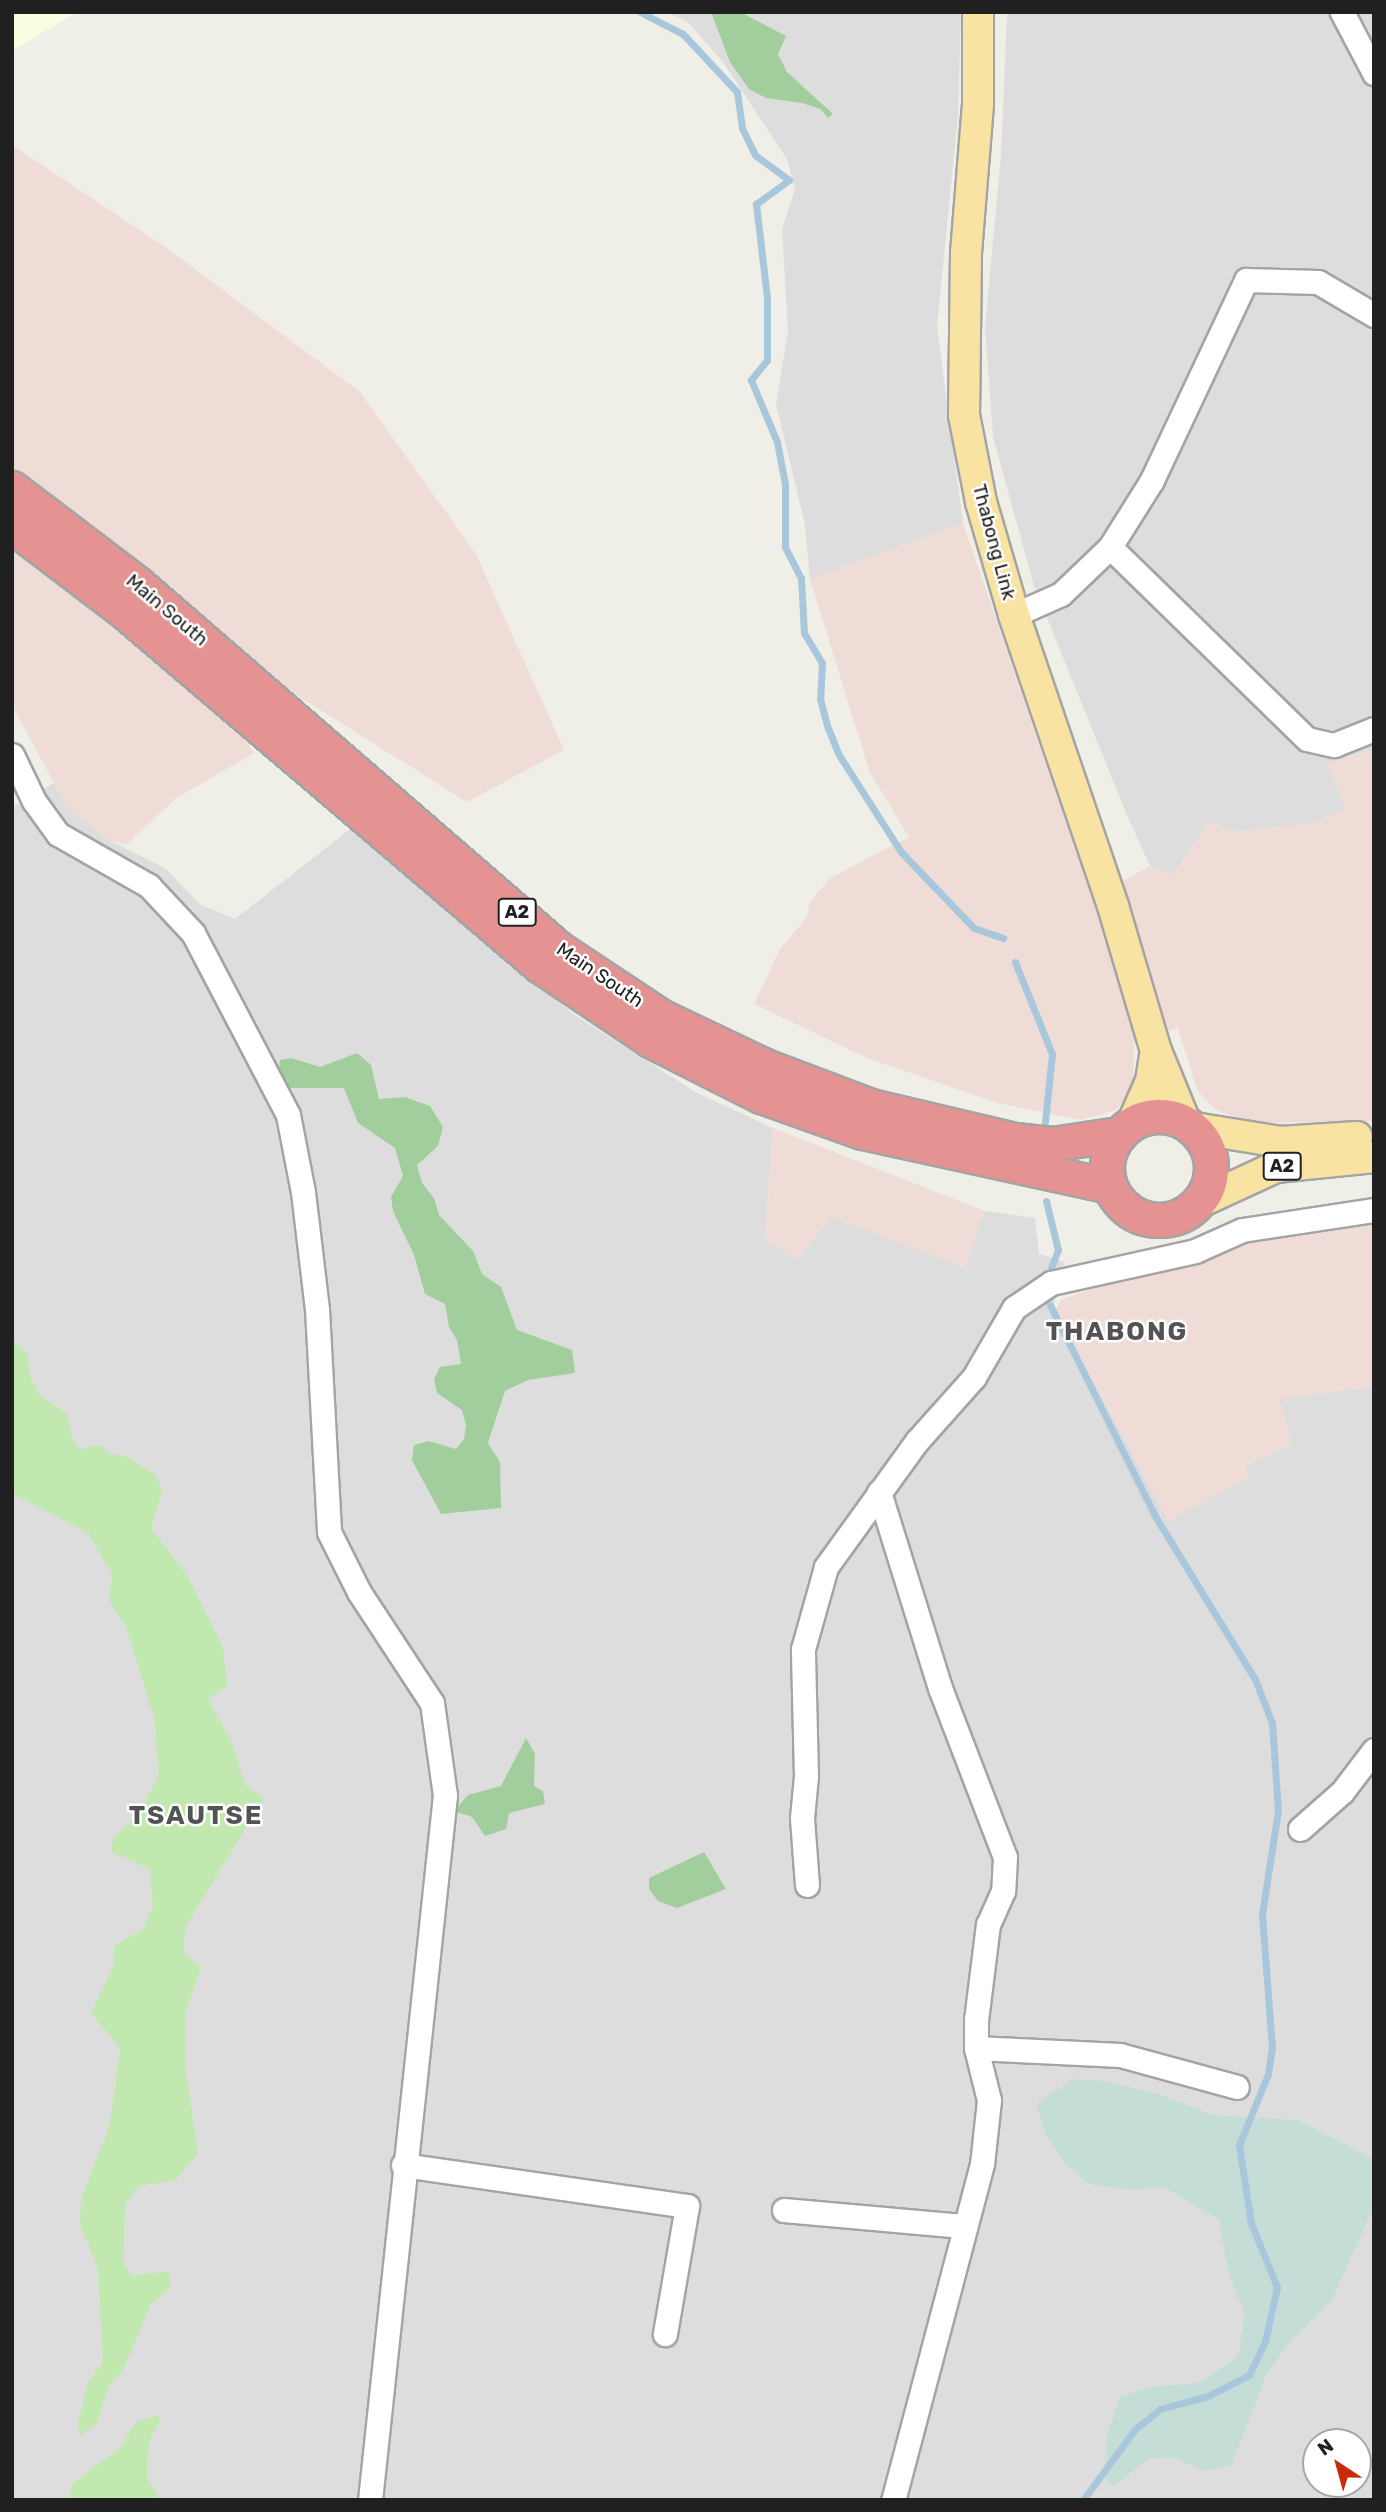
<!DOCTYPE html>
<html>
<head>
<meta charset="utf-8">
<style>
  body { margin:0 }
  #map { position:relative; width:1386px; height:2512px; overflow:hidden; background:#f0efe7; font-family:Rubik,sans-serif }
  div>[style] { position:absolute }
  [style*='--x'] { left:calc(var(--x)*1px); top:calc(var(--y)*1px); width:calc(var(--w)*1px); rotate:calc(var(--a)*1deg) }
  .residential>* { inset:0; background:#dedddd }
  .commercial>* { inset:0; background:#f0dcd7 }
  .education>* { inset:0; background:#f9fee2 }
  .grass>* { inset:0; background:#c0e8af }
  .forest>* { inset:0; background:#a2ce9d }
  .wetland>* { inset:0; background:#c4ddd6 }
  .stream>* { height:7px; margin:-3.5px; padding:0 3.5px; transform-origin:3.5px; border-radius:3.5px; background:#a9c7dc }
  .roads { filter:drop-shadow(2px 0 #a4a4a4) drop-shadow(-2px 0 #a4a4a4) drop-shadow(0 2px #a4a4a4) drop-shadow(0 -2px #a4a4a4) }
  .minor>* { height:23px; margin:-11.5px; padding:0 11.5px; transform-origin:11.5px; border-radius:11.5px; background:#fff }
  .major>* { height:30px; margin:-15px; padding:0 15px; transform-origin:15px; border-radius:15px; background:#f8e3a3 }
  .highway>* { height:33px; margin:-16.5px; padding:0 16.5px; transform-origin:16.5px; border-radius:16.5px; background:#e49292 }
  .highway>.ring { margin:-16.5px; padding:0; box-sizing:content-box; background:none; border:33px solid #e49292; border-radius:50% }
  span { translate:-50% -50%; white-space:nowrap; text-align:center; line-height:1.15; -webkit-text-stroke:5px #fff; paint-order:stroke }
  .shield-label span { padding:2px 5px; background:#fff; border:2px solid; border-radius:5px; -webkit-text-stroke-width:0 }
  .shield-label { font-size:18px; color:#202020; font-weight:700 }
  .street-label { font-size:19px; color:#202020 }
  .district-label { font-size:26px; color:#535353; font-weight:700; letter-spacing:2px }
  .frame { position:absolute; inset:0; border:14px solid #202020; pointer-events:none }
  .north { position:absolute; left:1302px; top:2428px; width:70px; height:70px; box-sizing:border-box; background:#fff; border:2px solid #a6a6a6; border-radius:50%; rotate:324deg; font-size:19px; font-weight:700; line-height:28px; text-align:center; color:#202020 }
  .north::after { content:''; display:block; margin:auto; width:24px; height:32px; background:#c82b08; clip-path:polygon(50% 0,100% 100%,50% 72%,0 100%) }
</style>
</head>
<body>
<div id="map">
  <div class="residential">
    <i style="clip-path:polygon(667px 12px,961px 12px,958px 115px,937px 327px,963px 523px,810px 579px,805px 525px,776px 404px,788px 331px,782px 229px,795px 189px,787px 159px,723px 62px,689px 23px)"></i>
    <i style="clip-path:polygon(1007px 12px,1374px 12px,1374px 748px,1328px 765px,1346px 810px,1309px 824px,1234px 832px,1209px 822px,1173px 875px,1150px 866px,1127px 815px,1034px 586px,993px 437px,985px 327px,1001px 155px)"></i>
    <i style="clip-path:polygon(evenodd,54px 783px,67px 807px,109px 840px,165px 868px,201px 905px,235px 919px,354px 826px,573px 1014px,697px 1093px,773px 1128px,765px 1240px,797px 1260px,831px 1217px,965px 1267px,985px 1211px,1035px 1218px,1039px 1254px,1065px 1262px,1053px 1307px,1169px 1521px,1250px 1476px,1245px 1465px,1292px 1444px,1279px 1399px,1374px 1386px,1374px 2500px,12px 2500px,12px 807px,54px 783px,1316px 2442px,1358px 2442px,1358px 2484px,1316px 2484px,1316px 2442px)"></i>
  </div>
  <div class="commercial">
    <i style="clip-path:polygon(12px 145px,171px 251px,360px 392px,476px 554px,564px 750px,467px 802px,293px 693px,161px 581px,12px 472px)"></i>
    <i style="clip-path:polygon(963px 523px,1092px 899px,1150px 866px,1173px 875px,1209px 822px,1234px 832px,1309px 824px,1345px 810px,1328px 764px,1374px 748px,1374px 1121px,1250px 1123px,1216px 1110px,1197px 1090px,1178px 1028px,1134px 1041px,1133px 1088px,1116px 1110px,1081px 1120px,998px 1103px,867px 1058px,754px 1004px,780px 949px,807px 917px,810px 902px,830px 878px,909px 837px,870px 773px,810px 579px)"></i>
    <i style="clip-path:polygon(12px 547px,167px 669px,241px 734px,254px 753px,175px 799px,126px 845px,109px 840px,67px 807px,12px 705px)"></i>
    <i style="clip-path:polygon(773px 1128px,985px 1211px,965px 1268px,831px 1217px,797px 1260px,765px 1241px)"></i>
    <i style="clip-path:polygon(1374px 1220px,1374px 1386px,1280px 1399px,1292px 1444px,1246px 1464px,1250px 1476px,1169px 1521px,1055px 1311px,1062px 1299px,1261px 1235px)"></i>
  </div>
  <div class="education">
    <i style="clip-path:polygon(12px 12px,77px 12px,12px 51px)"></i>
  </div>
  <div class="grass">
    <i style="clip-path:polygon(12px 1339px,27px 1353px,31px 1379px,39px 1395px,67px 1414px,73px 1441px,79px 1449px,102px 1445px,109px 1454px,125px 1456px,154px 1474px,163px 1489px,151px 1528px,188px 1577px,223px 1647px,227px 1685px,208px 1700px,232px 1742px,245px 1785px,264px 1798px,185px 1928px,184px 1953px,201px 1968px,185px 2013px,185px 2066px,198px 2153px,176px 2180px,139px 2186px,125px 2204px,124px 2265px,132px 2276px,169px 2271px,171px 2287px,151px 2304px,124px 2368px,108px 2388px,97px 2423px,80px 2436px,78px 2423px,88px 2383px,103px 2362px,98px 2270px,80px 2224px,81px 2199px,110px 2124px,120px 2048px,91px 2013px,113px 1968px,114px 1946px,143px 1929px,153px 1907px,150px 1869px,111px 1852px,113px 1838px,139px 1814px,159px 1774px,154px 1717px,126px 1627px,109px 1601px,112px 1574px,88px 1533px,12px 1493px)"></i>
    <i style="clip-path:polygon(163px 2414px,150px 2441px,147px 2460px,147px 2478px,160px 2500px,69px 2500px,72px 2484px,120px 2448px,136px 2422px)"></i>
  </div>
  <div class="forest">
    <i style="clip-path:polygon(711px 12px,740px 12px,786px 36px,778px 54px,787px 72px,833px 114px,828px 118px,820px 109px,802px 103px,766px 98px,749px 89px,730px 62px)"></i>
    <i style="clip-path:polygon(357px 1053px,371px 1065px,379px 1099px,405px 1097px,430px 1106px,443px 1127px,438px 1146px,417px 1165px,422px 1183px,434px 1198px,439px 1215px,473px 1251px,482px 1274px,501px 1287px,517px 1330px,572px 1350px,575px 1373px,528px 1380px,505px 1391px,488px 1443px,500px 1462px,501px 1508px,441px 1514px,412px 1460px,414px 1445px,429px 1441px,456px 1449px,464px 1439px,466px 1425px,462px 1410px,437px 1393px,434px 1380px,440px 1367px,461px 1364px,457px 1340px,449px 1327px,445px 1304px,425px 1294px,414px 1255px,393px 1211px,391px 1197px,403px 1176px,395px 1148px,358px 1123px,344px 1088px,287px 1088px,279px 1071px,280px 1060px,291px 1058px,320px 1067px)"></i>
    <i style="clip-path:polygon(526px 1738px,535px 1754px,534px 1786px,543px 1791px,545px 1804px,509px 1813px,506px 1829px,485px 1836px,472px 1817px,454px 1811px,468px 1795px,501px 1786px)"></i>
    <i style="clip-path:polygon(704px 1852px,726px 1889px,677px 1908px,658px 1901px,649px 1889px,649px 1878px)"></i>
  </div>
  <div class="wetland">
    <i style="clip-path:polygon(1073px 2079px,1104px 2081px,1158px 2094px,1213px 2115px,1297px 2120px,1374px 2159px,1374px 2207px,1332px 2299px,1285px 2348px,1266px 2376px,1232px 2464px,1205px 2471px,1172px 2457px,1148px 2459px,1113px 2487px,1105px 2479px,1107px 2435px,1120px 2397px,1150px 2387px,1198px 2383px,1238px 2357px,1245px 2313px,1228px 2272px,1219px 2219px,1163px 2187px,1132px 2190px,1088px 2184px,1063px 2161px,1045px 2132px,1036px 2104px)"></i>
  </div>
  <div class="stream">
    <i style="--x:640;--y:12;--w:48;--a:27.1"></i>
    <i style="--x:683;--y:34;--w:79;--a:47"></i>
    <i style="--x:737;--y:92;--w:36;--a:82"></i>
    <i style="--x:742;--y:128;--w:30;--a:64"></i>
    <i style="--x:755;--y:155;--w:42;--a:36.3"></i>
    <i style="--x:789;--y:180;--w:41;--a:144"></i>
    <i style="--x:756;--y:204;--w:95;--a:83.3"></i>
    <i style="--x:767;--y:298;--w:62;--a:90"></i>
    <i style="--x:767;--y:360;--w:26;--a:129"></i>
    <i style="--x:751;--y:380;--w:67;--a:67.2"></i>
    <i style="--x:777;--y:442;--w:43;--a:79.2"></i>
    <i style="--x:785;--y:484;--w:63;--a:90"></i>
    <i style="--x:785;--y:547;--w:35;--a:63"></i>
    <i style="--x:801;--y:578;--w:55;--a:86.9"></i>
    <i style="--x:804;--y:633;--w:35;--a:59"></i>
    <i style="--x:822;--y:663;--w:36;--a:93"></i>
    <i style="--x:820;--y:699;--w:30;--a:75"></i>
    <i style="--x:828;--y:728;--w:29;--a:68"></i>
    <i style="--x:839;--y:755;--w:115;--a:57.4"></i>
    <i style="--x:901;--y:852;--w:105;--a:46.2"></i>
    <i style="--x:974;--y:928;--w:31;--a:19"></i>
    <i style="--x:1015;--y:962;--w:99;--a:68.1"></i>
    <i style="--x:1052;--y:1054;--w:68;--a:95.9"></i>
    <i style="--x:1046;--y:1201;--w:50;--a:76.2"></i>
    <i style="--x:1058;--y:1250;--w:18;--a:112"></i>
    <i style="--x:1050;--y:1305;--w:236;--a:63.5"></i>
    <i style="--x:1155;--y:1516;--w:191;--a:58.5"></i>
    <i style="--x:1255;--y:1679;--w:47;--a:68.9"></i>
    <i style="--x:1272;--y:1723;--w:87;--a:86.1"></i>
    <i style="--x:1278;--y:1810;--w:106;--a:98.7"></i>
    <i style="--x:1262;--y:1915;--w:133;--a:85.7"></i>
    <i style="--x:1272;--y:2048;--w:26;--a:99"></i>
    <i style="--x:1268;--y:2074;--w:77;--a:112.2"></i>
    <i style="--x:1239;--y:2145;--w:79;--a:81.3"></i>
    <i style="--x:1251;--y:2223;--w:69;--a:67.9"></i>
    <i style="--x:1277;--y:2287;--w:55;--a:102.5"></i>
    <i style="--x:1265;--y:2341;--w:38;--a:115"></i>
    <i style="--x:1249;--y:2375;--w:46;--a:152.9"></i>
    <i style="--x:1208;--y:2396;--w:50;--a:164.8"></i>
    <i style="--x:1160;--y:2409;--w:32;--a:141"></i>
    <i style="--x:1135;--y:2429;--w:88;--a:126.2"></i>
  </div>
  <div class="roads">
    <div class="minor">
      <i style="--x:1342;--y:12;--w:69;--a:62.3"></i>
      <i style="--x:1110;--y:547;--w:275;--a:44.3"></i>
      <i style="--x:1307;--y:739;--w:28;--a:13"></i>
      <i style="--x:1334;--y:745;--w:43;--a:-21.8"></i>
      <i style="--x:1014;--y:615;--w:51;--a:-24.1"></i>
      <i style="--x:1061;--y:594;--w:68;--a:-43.8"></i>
      <i style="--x:1110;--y:547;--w:79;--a:-57.9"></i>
      <i style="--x:1152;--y:480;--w:221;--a:-64.8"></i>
      <i style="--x:1246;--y:280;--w:72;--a:1.6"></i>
      <i style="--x:1318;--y:282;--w:65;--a:30.5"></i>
      <i style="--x:12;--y:755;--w:51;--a:64.4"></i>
      <i style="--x:34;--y:801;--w:41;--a:54"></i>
      <i style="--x:58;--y:834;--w:105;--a:29.7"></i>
      <i style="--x:149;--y:886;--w:64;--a:46.9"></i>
      <i style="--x:193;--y:933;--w:205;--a:62.4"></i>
      <i style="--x:288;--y:1115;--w:78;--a:79"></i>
      <i style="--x:303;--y:1192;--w:118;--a:83.2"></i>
      <i style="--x:317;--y:1309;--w:223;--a:86.9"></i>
      <i style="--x:329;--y:1532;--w:67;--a:63.4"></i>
      <i style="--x:359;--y:1592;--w:133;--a:56.7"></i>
      <i style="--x:432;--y:1703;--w:93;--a:82"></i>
      <i style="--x:445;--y:1795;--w:709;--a:96.07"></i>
      <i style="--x:879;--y:1492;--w:205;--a:72.7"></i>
      <i style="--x:940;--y:1688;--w:181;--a:69"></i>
      <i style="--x:1005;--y:1857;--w:34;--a:93"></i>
      <i style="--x:1003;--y:1891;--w:36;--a:114"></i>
      <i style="--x:988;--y:1924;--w:97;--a:97.1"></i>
      <i style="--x:976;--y:2020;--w:28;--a:90"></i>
      <i style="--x:976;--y:2048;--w:54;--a:76"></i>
      <i style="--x:989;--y:2100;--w:64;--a:96.2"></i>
      <i style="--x:982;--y:2164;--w:348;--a:104.8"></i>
      <i style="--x:1300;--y:1829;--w:56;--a:-41.4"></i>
      <i style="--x:1342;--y:1792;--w:53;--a:-52.7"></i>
      <i style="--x:807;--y:1885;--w:67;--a:-94.3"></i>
      <i style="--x:802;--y:1818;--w:42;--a:-84.6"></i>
      <i style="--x:806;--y:1776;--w:127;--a:-91.4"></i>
      <i style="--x:803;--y:1649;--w:85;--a:-74.3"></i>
      <i style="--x:826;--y:1567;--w:155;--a:-54.2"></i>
      <i style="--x:917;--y:1441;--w:86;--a:-48.3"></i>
      <i style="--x:974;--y:1377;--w:80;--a:-59.9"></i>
      <i style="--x:1014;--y:1308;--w:45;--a:-34"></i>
      <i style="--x:1051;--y:1283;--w:148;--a:-12.5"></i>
      <i style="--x:1195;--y:1251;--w:51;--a:-24.1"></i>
      <i style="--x:1242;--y:1230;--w:134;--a:-8.6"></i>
      <i style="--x:976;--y:2048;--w:144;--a:2.8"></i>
      <i style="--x:1120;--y:2055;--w:121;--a:15.3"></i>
      <i style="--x:403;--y:2165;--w:287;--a:8.2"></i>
      <i style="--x:687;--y:2206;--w:130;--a:99.8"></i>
      <i style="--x:784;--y:2210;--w:182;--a:5.1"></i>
    </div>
    <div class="major">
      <i style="--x:978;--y:12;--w:92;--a:90"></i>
      <i style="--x:978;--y:104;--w:149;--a:94.6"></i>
      <i style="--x:966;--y:253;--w:162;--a:90.7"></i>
      <i style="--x:964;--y:415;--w:89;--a:78.9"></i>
      <i style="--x:981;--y:502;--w:118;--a:73.7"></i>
      <i style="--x:1014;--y:615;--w:307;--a:71.2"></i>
      <i style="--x:1113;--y:906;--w:151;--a:73.5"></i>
      <i style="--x:1156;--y:1051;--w:77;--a:67.8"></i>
      <i style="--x:1133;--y:1122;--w:45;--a:-66.3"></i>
      <i style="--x:1151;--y:1081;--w:30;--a:-81"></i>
      <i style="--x:1194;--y:1128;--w:87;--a:9.2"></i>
      <i style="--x:1280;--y:1142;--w:77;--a:-3.7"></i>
      <i style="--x:1198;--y:1203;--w:86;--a:-24.8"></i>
      <i style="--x:1276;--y:1167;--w:99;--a:-5.8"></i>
    </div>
    <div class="highway">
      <i style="--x:12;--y:488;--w:158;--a:37.3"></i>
      <i style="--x:138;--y:584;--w:556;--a:40.91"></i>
      <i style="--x:558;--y:948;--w:125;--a:33.6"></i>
      <i style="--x:662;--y:1017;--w:114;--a:25.4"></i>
      <i style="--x:765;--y:1066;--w:113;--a:20.7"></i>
      <i style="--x:871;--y:1106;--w:148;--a:13.3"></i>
      <i style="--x:1015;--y:1140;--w:37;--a:6"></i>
      <i style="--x:1052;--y:1144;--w:67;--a:-8.6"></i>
      <i style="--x:12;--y:526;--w:143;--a:37.3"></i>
      <i style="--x:126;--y:613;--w:543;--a:40.44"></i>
      <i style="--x:539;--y:965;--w:134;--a:34"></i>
      <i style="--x:650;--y:1040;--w:124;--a:26.8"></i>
      <i style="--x:761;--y:1096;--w:107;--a:19.6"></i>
      <i style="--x:862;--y:1132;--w:253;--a:12.3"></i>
      <i class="ring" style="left:1107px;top:1116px;width:71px;height:71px"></i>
    </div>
  </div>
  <div class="shield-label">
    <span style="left:517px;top:912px">A2</span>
    <span style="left:1282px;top:1166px">A2</span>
  </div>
  <div class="street-label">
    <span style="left:994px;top:542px;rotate:75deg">Thabong Link</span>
    <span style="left:167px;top:610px;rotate:40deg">Main South</span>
    <span style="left:600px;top:975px;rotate:34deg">Main South</span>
  </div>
  <div class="district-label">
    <span style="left:1117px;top:1332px">THABONG</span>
    <span style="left:196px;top:1816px">TSAUTSE</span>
  </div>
  <div class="frame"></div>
  <div class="north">N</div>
</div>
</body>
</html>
